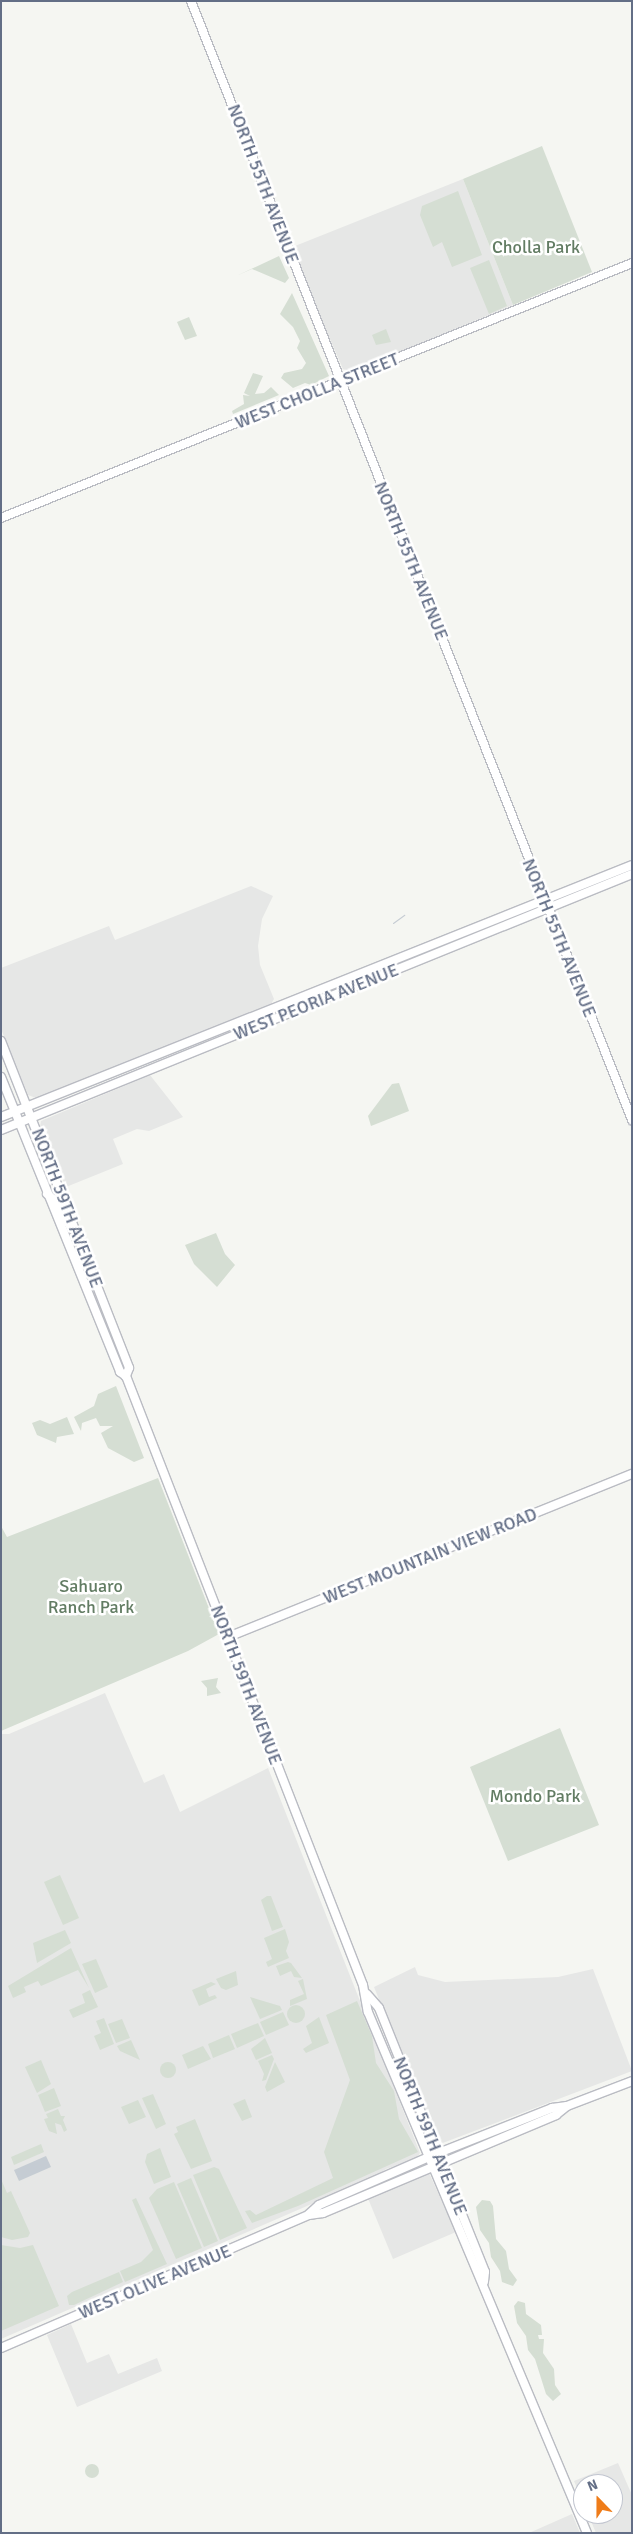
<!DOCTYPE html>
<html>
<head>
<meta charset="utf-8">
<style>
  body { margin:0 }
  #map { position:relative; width:633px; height:2534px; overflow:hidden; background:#f5f6f2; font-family:Signika,sans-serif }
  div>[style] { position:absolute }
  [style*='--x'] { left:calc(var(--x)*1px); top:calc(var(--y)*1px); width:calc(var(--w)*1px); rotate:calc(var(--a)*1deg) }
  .built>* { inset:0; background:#e6e7e6 }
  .green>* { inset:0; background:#d5ded3 }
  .round { border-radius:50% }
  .water>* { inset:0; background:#c5ccd3 }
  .stream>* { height:1px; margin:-0.5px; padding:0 0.5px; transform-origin:0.5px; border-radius:0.5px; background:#c5ccd3 }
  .roads { filter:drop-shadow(1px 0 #babcc3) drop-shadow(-1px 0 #babcc3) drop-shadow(0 1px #babcc3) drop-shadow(0 -1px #babcc3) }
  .secondary>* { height:8px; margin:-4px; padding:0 4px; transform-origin:4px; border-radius:4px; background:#fff }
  span { translate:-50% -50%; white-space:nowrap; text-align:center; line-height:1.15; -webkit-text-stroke:5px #fff; paint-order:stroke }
  .street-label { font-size:18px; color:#636e86 }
  .park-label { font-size:18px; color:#627c63 }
  .frame { position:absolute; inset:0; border:2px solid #636e86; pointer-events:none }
  .north { position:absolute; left:573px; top:2474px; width:50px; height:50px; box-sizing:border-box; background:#fff; border:1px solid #c1c5cf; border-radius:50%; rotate:338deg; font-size:14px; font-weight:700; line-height:20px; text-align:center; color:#636e86 }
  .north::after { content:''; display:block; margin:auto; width:18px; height:22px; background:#ef7c19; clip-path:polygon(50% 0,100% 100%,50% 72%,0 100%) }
</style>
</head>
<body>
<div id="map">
  <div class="built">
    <i style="clip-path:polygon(463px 179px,513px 305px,399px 352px,348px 371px,343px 369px,290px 248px)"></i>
    <i style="clip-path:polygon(251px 886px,273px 896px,262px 919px,258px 946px,260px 965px,274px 999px,271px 1004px,36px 1098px,28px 1095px,1px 1029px,1px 968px,109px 926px,115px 940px)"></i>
    <i style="clip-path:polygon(150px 1075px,183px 1117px,149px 1131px,137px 1129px,113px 1139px,123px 1164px,66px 1187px,40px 1127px,41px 1121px)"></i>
    <i style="clip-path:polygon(105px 1693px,144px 1783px,164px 1774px,180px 1812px,268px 1768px,420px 2153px,416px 2159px,386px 2169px,376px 2176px,1px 2339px,1px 1734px,9px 1734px)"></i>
    <i style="clip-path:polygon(415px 1967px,418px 1975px,445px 1982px,558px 1977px,593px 1969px,632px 2071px,440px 2144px,436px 2141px,374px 1987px)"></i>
    <i style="clip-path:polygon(429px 2173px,456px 2232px,393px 2259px,367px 2196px)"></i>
    <i style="clip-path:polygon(71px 2324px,87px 2363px,109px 2354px,118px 2374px,157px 2358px,162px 2371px,77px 2407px,47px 2335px)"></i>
    <i style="clip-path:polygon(618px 2463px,632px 2495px,632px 2533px,596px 2533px,588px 2514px,613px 2514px,613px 2484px,583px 2484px,583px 2502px,574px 2481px)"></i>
    <i style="clip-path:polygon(572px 2514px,580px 2533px,529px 2533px)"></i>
  </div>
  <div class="green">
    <i style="clip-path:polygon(542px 146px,592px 272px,513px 305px,463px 179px)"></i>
    <i style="clip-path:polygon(458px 191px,482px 255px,452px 267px,442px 242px,433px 247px,420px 215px,422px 206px)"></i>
    <i style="clip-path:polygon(279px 256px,289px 278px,285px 283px,252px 269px,236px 276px)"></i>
    <i style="clip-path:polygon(489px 260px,507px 306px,489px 314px,470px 268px)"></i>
    <i style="clip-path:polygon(292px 293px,329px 376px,311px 385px,305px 383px,293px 388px,281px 378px,284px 373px,302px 369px,306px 363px,297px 348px,300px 341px,293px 327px,280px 314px)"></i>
    <i style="clip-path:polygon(189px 317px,197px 336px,185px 340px,177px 322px)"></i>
    <i style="clip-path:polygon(386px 329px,391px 342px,376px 345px,372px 335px)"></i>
    <i style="clip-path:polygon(253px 373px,263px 376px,255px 394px,264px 393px,271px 387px,279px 395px,233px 414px,232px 411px,244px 404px,243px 395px,250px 396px,244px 393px)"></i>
    <i style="clip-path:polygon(399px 1083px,409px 1111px,371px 1126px,368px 1116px,392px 1084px)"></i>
    <i style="clip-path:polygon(216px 1233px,225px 1254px,235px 1265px,217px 1287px,194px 1264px,185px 1245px)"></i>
    <i style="clip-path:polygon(116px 1386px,144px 1458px,134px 1462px,108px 1448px,101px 1433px,113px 1426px,100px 1426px,96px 1418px,82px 1423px,81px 1431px,74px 1417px,94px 1406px,98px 1394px)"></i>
    <i style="clip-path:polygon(67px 1417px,74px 1434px,57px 1437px,56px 1443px,37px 1435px,32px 1423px,40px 1420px,50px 1424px)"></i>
    <i style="clip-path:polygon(158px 1478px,219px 1634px,188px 1651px,1px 1731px,1px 1526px,7px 1537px)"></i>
    <i style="clip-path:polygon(218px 1678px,216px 1687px,221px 1693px,207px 1696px,207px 1688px,201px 1681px)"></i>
    <i style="clip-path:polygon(560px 1728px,599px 1825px,508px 1861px,470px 1767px)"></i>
    <i style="clip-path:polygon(60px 1875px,79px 1918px,63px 1925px,44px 1882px)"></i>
    <i style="clip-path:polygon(267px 1896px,271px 1896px,283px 1927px,272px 1931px,261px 1900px)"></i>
    <i style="clip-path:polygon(285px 1929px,289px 1942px,286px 1951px,289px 1958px,268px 1967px,266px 1962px,272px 1959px,264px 1938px)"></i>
    <i style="clip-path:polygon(65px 1930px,71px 1943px,37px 1963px,33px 1943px)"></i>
    <i style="clip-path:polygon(71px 1948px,89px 1988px,78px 1970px,41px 1986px,38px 1981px,24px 1987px,26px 1992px,13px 1998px,8px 1986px)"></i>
    <i style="clip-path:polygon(96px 1959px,108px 1987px,95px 1993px,82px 1964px)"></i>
    <i style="clip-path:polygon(288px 1962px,291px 1963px,302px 1978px,294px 1977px,291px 1971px,280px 1976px,276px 1966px)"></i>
    <i style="clip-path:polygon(236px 1971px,238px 1985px,226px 1990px,221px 1988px,216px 1979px)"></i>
    <i style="clip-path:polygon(303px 1979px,307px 1999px,290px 2006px,290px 2000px,304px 1994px,298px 1981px)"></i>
    <i style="clip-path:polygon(211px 1982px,216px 1984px,206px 1989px,209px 1997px,215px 1995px,217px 1998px,199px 2006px,192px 1990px)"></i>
    <i style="clip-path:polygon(90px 1990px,98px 2007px,73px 2018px,69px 2010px,85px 2003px,82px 1994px)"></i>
    <i style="clip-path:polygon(250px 1997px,280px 2006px,282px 2010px,260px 2019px)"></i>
    <i style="clip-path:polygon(357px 2001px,372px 2036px,376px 2063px,394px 2091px,399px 2119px,418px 2152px,298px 2206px,252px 2223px,245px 2211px,250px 2210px,256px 2215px,333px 2178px,324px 2152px,350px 2080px,326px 2015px)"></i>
    <i class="round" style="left:287px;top:2005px;width:18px;height:18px"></i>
    <i style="clip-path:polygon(283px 2012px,289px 2025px,266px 2035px,260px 2022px)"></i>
    <i style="clip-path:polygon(319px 2017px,329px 2043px,306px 2053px,303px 2049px,312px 2043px,306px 2026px)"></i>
    <i style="clip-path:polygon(104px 2018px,114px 2044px,100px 2050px,94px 2036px,101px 2033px,96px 2021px)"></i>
    <i style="clip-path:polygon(122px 2019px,130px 2038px,116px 2043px,108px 2024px)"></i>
    <i style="clip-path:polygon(258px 2023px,264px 2036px,237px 2048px,231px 2034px)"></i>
    <i style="clip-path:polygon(229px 2035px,235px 2049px,213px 2058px,208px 2044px)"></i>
    <i style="clip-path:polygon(265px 2038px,272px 2053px,256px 2060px,251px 2049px)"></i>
    <i style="clip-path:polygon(131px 2040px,140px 2060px,120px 2051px,117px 2046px)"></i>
    <i style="clip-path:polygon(203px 2046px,211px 2059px,188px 2069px,182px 2055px)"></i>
    <i style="clip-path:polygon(272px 2055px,274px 2059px,266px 2080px,262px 2081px,264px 2074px,258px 2061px)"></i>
    <i style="clip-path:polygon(41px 2060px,51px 2084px,37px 2093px,25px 2067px)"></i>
    <i style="clip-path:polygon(275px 2062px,285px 2082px,267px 2092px,265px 2087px)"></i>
    <i class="round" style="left:160px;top:2062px;width:16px;height:16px"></i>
    <i style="clip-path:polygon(54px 2088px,61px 2106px,45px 2112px,38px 2095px)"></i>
    <i style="clip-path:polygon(153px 2094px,166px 2124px,156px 2129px,142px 2098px)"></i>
    <i style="clip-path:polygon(245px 2099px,252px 2117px,242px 2121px,233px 2104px)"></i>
    <i style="clip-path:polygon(138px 2100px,146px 2117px,129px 2124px,121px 2107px)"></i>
    <i style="clip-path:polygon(58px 2109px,61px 2116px,65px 2116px,63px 2120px,67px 2130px,64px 2132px,61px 2125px,55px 2123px,57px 2134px,49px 2131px,44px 2119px,48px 2118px,46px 2114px)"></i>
    <i style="clip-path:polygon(195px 2119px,212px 2161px,191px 2169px,174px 2134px,178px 2132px,176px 2127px)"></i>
    <i style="clip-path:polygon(41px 2144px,44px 2152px,14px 2165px,11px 2157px)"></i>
    <i style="clip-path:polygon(160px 2148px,171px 2177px,154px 2184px,145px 2162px,147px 2154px)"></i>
    <i style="clip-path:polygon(214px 2167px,219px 2169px,247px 2228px,220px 2240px,193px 2175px)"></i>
    <i style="clip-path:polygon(191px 2178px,218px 2241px,204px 2247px,177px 2184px)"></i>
    <i style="clip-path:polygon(1px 2179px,7px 2193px,11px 2191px,30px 2233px,28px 2237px,12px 2240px,1px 2237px)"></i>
    <i style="clip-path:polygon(174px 2182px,202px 2248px,176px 2259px,149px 2198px,157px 2189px)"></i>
    <i style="clip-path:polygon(136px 2198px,167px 2264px,125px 2282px,120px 2271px,141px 2262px,153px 2250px,132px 2200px)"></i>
    <i style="clip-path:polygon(482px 2200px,490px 2201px,493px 2206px,496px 2239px,506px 2251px,509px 2269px,517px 2280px,513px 2286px,502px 2282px,500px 2271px,491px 2257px,489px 2243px,480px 2230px,476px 2207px)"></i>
    <i style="clip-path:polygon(1px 2245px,20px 2248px,33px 2245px,59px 2306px,1px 2331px)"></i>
    <i style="clip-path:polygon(119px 2272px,123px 2282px,74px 2305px,69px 2305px,67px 2296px,72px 2292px)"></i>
    <i style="clip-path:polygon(518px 2301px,525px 2303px,526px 2314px,541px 2325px,542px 2335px,538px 2335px,539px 2339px,544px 2339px,543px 2353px,554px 2369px,555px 2385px,561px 2394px,553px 2401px,546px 2394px,535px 2359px,528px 2350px,526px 2336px,517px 2323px,514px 2306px)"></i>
    <i class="round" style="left:85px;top:2464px;width:14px;height:14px"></i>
  </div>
  <div class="water">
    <i style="clip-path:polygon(46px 2156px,51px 2167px,19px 2181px,14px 2170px)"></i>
  </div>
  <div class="stream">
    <i style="--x:393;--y:923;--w:14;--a:-36"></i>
  </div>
  <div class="roads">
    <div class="secondary">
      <i style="--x:191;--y:1;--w:1203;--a:68.49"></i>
      <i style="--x:1;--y:518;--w:681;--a:-22"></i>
      <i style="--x:1;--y:1041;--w:351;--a:68.6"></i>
      <i style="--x:129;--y:1368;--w:9;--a:111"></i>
      <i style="--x:1;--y:1077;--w:318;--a:68"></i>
      <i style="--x:120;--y:1372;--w:7;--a:34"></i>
      <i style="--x:126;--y:1376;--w:653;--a:68.74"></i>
      <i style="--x:363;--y:1985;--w:27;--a:80"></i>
      <i style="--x:368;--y:2012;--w:565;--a:67.2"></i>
      <i style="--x:1;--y:1117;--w:679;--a:-21.77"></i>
      <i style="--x:1;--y:1130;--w:681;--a:-22.08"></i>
      <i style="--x:47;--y:1194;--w:13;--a:39"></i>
      <i style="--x:57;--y:1202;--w:30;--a:62"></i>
      <i style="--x:228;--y:1637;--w:436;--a:-22"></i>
      <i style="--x:367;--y:1994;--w:18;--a:49"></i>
      <i style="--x:379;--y:2008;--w:284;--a:68.1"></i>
      <i style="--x:485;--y:2272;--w:10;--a:96"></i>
      <i style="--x:309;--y:2214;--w:13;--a:-42"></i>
      <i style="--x:319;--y:2205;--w:128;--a:-23.6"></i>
      <i style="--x:436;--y:2154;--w:125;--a:-21.6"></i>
      <i style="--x:552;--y:2108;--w:15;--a:-8"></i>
      <i style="--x:567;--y:2106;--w:70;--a:-21"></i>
      <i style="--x:1;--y:2348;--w:335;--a:-23.4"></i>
      <i style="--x:309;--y:2215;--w:14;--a:-8"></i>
      <i style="--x:323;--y:2213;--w:253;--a:-22.8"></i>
      <i style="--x:556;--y:2115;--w:14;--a:-39"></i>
    </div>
  </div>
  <div class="street-label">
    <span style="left:263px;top:184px;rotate:69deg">NORTH 55TH AVENUE</span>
    <span style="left:317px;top:391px;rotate:-22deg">WEST CHOLLA STREET</span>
    <span style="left:411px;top:561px;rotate:68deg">NORTH 55TH AVENUE</span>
    <span style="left:559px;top:938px;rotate:68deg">NORTH 55TH AVENUE</span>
    <span style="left:316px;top:1002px;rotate:-22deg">WEST PEORIA AVENUE</span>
    <span style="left:67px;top:1208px;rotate:69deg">NORTH 59TH AVENUE</span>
    <span style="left:430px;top:1556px;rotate:-22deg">WEST MOUNTAIN VIEW ROAD</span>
    <span style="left:246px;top:1685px;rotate:69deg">NORTH 59TH AVENUE</span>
    <span style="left:430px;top:2136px;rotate:68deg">NORTH 59TH AVENUE</span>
    <span style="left:155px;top:2282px;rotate:-23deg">WEST OLIVE AVENUE</span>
  </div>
  <div class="park-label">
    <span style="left:536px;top:247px">Cholla Park</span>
    <span style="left:91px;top:1597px">Sahuaro<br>Ranch Park</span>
    <span style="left:535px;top:1796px">Mondo Park</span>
  </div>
  <div class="frame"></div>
  <div class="north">N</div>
</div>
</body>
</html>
